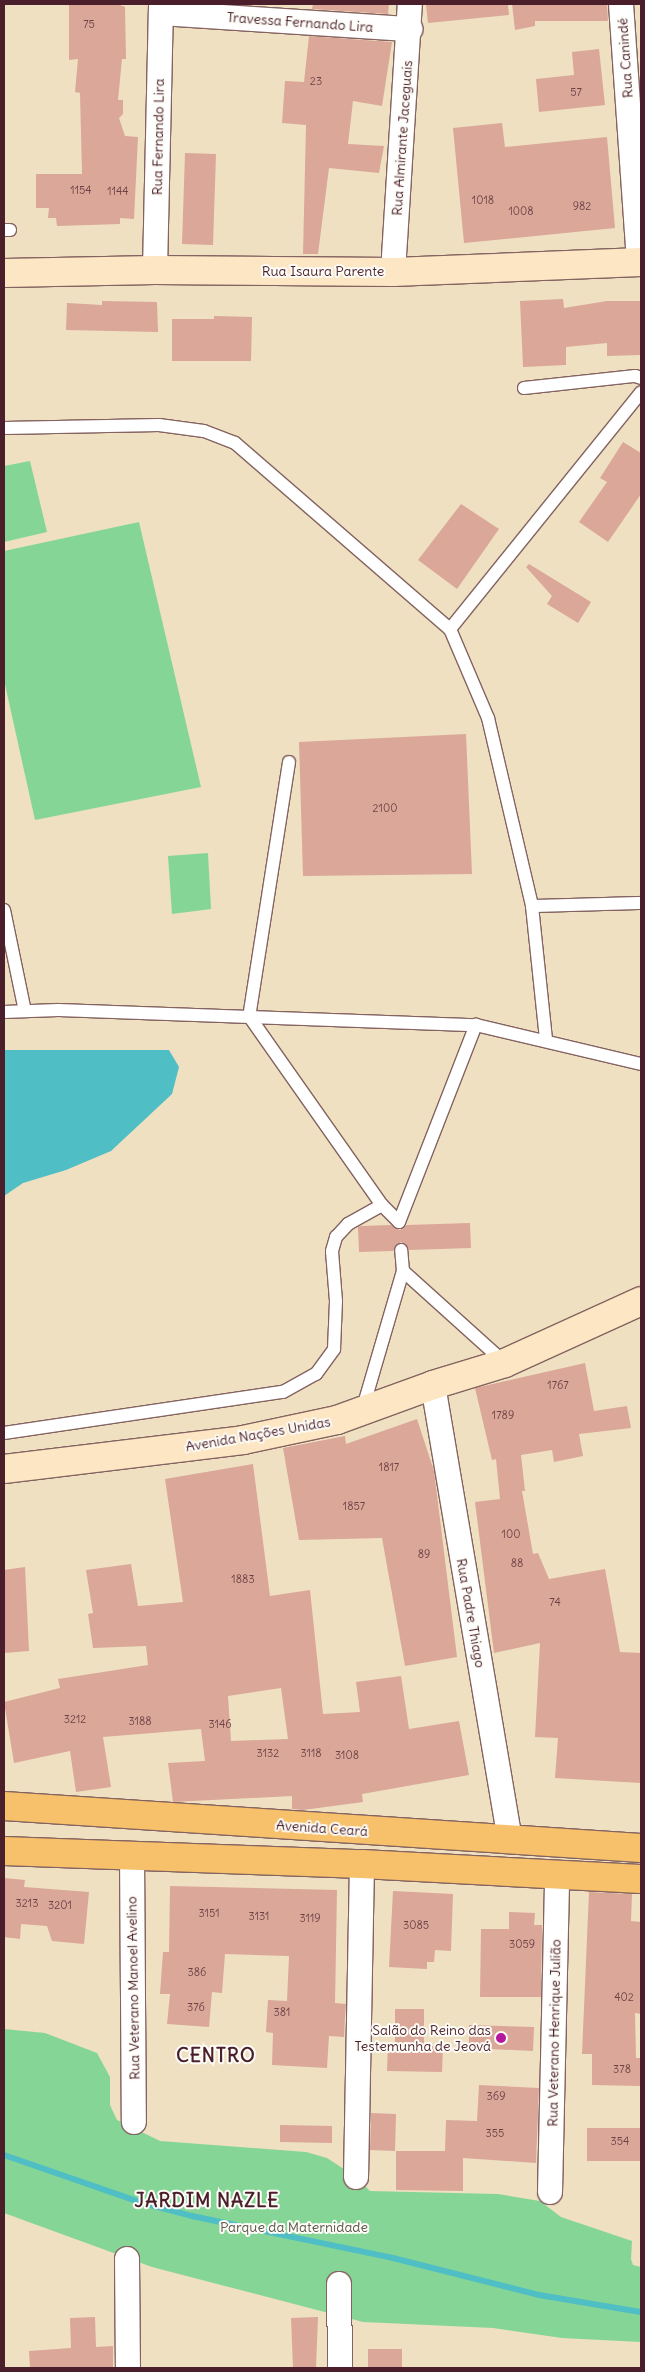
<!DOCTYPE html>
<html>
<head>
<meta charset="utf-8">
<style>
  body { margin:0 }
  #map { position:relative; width:645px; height:2372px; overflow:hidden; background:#efe0c1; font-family:Delius,sans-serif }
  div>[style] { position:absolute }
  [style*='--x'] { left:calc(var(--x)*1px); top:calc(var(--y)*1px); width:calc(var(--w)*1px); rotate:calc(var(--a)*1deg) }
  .green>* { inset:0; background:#85d696 }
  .water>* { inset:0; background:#50bec5 }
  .stream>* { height:6px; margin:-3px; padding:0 3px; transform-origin:3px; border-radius:3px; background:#50bec5 }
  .building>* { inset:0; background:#daa798 }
  .roads { filter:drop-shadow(1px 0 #846360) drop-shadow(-1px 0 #846360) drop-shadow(0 1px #846360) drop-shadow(0 -1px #846360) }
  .lane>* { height:12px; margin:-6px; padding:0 6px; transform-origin:6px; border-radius:6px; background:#fff }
  .street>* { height:24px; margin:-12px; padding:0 12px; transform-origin:12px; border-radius:12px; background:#fff }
  .secondary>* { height:28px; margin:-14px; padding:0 14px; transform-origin:14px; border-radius:14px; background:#fce6c4 }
  .primary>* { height:28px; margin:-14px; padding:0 14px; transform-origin:14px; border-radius:14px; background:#f7c06b }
  .dots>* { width:14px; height:14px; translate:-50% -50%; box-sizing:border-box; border:2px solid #fdfcf7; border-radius:50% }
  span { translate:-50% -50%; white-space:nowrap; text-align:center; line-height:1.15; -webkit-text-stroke:4px #fdfcf7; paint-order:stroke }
  .number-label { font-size:11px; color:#6e4146 }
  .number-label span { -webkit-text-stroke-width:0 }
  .street-label { font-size:14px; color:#4a1f2b }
  .poi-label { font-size:14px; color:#4a1f2b }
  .right { translate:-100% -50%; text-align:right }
  .park-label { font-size:14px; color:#5c564b }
  .district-label { font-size:19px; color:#4a1f2b; font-weight:700; letter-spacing:1px }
  .frame { position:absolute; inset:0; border:5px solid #4a1f2b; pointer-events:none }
</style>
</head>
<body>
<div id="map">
  <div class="green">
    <i style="clip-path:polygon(30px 461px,47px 532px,4px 542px,4px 466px)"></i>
    <i style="clip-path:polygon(139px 522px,201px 787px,35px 820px,4px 680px,4px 551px)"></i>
    <i style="clip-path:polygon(208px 853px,211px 909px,172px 914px,168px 856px)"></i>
    <i style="clip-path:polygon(4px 2029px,45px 2033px,97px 2053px,110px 2077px,110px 2105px,117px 2120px,160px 2141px,306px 2152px,327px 2158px,356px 2177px,370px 2191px,498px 2194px,540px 2201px,561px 2217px,632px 2241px,631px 2259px,633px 2265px,641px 2267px,641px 2342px,562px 2338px,493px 2328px,363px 2322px,152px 2267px,4px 2213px)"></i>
  </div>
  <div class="water">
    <i style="clip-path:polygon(4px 1050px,169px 1050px,179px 1067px,172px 1094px,111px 1151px,66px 1170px,23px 1183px,4px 1196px)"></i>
  </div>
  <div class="stream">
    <i style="--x:4;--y:2155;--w:147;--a:19.1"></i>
    <i style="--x:143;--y:2203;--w:51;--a:14.9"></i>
    <i style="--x:192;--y:2216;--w:205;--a:11.8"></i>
    <i style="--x:393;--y:2258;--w:151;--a:14.2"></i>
    <i style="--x:539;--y:2295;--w:103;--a:9.5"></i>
  </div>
  <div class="building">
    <i style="clip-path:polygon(69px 4px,117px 4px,125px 7px,126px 59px,122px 59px,118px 100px,123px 100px,123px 114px,119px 118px,125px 136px,138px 137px,134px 219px,120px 218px,120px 224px,57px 226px,56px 218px,48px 218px,49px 208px,36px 208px,36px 174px,82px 174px,80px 93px,75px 92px,78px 59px,69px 60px)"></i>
    <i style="clip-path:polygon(313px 4px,389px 4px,388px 14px,312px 9px)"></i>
    <i style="clip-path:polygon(508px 4px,509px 15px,428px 23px,426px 5px)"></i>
    <i style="clip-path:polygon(512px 4px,607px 4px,608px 21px,535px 21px,535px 26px,515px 30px)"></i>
    <i style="clip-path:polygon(309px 36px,392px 42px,382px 106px,353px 101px,348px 144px,384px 146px,379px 173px,329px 168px,318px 254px,303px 254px,306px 125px,282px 123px,285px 81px,304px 82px)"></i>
    <i style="clip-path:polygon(599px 49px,605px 105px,539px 112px,536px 79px,574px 75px,572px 52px)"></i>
    <i style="clip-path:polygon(502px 123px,505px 147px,607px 137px,615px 228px,464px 243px,453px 128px)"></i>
    <i style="clip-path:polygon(185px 153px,216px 154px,213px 245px,182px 244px)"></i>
    <i style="clip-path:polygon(563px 299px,564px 308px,607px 301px,641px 301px,641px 355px,607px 356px,607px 343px,566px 347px,566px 365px,523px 367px,520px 301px)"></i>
    <i style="clip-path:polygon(102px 301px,157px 302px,158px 332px,66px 330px,67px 303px,102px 305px)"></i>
    <i style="clip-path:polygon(214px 316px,252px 317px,251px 361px,172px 361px,172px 319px,214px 319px)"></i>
    <i style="clip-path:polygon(623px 442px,641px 453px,641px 494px,608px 542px,579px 522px,607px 482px,600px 478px)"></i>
    <i style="clip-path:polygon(461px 504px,499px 529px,457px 589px,418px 560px)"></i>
    <i style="clip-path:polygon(529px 564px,591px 602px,578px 623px,547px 604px,552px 596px,526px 567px)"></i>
    <i style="clip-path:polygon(466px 734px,472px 874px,303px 876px,299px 742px)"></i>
    <i style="clip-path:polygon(470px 1223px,471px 1248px,409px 1250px,401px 1242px,393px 1251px,359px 1252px,358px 1227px,361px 1226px,391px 1225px,400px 1230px,407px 1225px)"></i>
    <i style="clip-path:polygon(585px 1363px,594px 1411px,627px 1406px,631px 1428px,579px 1434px,583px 1456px,554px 1462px,552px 1450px,521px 1455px,525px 1491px,522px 1491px,533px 1554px,538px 1553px,549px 1579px,605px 1569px,620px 1652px,641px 1653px,641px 1783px,555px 1778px,558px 1738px,535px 1737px,540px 1643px,494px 1653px,475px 1502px,500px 1499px,496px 1459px,492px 1460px,475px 1388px)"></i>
    <i style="clip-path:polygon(417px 1419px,434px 1471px,457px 1657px,405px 1666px,382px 1538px,299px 1540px,283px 1448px,345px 1436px,346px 1444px)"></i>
    <i style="clip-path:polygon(evenodd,253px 1464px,270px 1596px,310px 1590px,323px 1714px,360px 1712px,356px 1682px,401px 1676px,409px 1729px,459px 1721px,469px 1775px,362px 1794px,363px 1802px,303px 1810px,292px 1809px,292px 1796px,173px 1802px,168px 1763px,205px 1761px,201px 1729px,103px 1737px,111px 1787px,76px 1792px,70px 1751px,14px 1763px,4px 1702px,60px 1688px,58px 1679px,148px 1665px,146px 1646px,93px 1648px,88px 1614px,93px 1613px,86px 1570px,131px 1564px,138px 1606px,183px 1602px,165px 1479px,253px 1464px,281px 1688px,288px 1739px,231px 1741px,228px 1696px,281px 1688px)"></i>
    <i style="clip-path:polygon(25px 1567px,29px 1651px,4px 1653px,4px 1570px)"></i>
    <i style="clip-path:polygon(4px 1878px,25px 1880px,24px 1887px,89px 1892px,84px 1944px,52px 1941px,47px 1926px,21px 1924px,20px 1939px,4px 1937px)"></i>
    <i style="clip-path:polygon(170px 1886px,337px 1890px,335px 2003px,346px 2004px,345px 2017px,344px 2037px,329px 2036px,327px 2068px,272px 2065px,273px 2033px,266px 2032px,268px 2000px,287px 2001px,289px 1956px,225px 1954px,222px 1993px,212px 1992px,209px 2027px,167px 2024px,170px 1994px,160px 1994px,163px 1952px,169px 1952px)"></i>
    <i style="clip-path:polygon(393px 1891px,453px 1894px,451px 1951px,435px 1950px,434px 1962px,427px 1962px,427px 1969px,389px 1967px)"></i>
    <i style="clip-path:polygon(589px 1892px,632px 1894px,631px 1921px,641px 1922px,641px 2014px,635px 2013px,636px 2058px,641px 2058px,641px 2086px,592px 2085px,592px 2054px,582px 2054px)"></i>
    <i style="clip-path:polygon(509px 1912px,535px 1913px,534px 1925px,542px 1925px,541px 1997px,480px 1997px,481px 1929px,509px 1929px)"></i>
    <i style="clip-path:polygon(395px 2009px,424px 2009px,424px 2046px,443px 2046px,442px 2072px,387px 2071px,388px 2045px,395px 2045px)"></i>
    <i style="clip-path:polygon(469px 2025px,534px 2027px,533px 2051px,469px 2048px)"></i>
    <i style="clip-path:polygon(479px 2085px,539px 2088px,536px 2163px,463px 2158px,463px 2191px,396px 2190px,396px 2151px,445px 2151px,446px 2120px,477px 2121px)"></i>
    <i style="clip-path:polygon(371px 2113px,396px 2114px,395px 2151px,370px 2150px)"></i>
    <i style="clip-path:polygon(280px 2125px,332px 2126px,332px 2143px,280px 2142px)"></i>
    <i style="clip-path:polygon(587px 2128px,641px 2128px,641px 2161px,587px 2161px)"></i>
    <i style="clip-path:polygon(95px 2317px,96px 2347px,113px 2346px,113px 2368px,30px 2368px,29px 2351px,71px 2348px,70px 2318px)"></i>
    <i style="clip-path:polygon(318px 2317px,316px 2368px,293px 2368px,291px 2318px)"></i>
    <i style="clip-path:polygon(368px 2349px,402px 2349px,402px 2368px,368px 2368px)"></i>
  </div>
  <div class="roads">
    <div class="lane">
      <i style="--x:4;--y:230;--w:6;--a:0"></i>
      <i style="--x:524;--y:388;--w:112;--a:-6.2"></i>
      <i style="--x:635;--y:376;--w:6;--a:18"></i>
      <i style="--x:4;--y:428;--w:155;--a:-1.1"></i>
      <i style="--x:159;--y:425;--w:45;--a:7.6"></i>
      <i style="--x:204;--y:431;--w:33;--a:21"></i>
      <i style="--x:235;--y:443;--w:284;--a:40.9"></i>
      <i style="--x:450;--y:629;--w:97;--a:66.9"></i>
      <i style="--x:488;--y:718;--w:193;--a:76.8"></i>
      <i style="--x:532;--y:906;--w:135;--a:84"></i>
      <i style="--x:450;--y:629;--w:304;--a:-51.1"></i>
      <i style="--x:289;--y:762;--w:257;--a:98.9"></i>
      <i style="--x:249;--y:1016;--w:231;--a:54.9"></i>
      <i style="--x:382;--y:1205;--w:24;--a:45"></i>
      <i style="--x:399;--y:1222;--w:212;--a:-68.7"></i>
      <i style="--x:532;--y:906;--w:109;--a:-1.6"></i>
      <i style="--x:4;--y:910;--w:103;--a:78.3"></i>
      <i style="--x:4;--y:1012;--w:54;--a:-2.1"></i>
      <i style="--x:58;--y:1010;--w:418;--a:2.1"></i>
      <i style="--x:476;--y:1025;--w:170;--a:13.3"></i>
      <i style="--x:403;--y:1271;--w:137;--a:42"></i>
      <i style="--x:362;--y:1411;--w:146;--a:-73.7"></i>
      <i style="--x:403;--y:1271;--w:21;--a:-95"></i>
      <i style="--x:4;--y:1433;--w:282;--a:-8.4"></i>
      <i style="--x:283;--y:1392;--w:38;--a:-29"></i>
      <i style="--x:316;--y:1374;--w:31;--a:-54"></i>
      <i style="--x:334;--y:1349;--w:48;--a:-87.6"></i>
      <i style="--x:336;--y:1301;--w:50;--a:-94.6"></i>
      <i style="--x:332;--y:1251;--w:15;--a:-74"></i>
      <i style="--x:336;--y:1237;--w:18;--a:-47"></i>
      <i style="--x:348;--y:1224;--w:39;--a:-29"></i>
    </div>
    <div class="street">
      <i style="--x:621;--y:4;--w:259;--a:86"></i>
      <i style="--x:161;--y:13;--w:250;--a:3.7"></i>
      <i style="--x:155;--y:270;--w:266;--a:-88.7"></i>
      <i style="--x:393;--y:272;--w:269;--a:-86.4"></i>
      <i style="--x:433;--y:1385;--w:462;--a:80.4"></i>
      <i style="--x:132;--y:1854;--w:268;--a:89.6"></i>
      <i style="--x:356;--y:2177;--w:313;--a:-88.9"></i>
      <i style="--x:550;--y:2192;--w:318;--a:-88.7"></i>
      <i style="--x:127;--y:2259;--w:109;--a:89.5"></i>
      <i style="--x:339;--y:2284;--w:84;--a:89.3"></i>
    </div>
    <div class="secondary">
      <i style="--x:4;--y:273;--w:151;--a:-1.1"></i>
      <i style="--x:155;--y:270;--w:238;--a:0.5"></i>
      <i style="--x:393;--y:272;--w:248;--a:-2.3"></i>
      <i style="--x:4;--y:1469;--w:241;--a:-6.9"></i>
      <i style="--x:243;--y:1440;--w:96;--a:-12"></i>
      <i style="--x:337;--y:1420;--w:102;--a:-20"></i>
      <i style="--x:433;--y:1385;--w:75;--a:-17"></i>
      <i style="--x:505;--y:1363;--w:149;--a:-24.5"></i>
    </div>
    <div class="primary">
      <i style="--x:4;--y:1806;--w:638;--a:3.77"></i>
      <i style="--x:4;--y:1851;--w:358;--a:2.1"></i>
      <i style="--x:362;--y:1864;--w:279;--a:3.1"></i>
    </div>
  </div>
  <div class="dots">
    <i style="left:501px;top:2038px;background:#b5179e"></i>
  </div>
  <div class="number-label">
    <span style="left:89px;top:24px">75</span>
    <span style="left:316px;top:81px">23</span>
    <span style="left:576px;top:92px">57</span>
    <span style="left:81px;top:190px">1154</span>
    <span style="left:118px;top:191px">1144</span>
    <span style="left:483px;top:200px">1018</span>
    <span style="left:582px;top:206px">982</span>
    <span style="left:521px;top:211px">1008</span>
    <span style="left:385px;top:808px">2100</span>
    <span style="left:558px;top:1385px">1767</span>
    <span style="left:503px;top:1415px">1789</span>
    <span style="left:389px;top:1467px">1817</span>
    <span style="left:354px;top:1506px">1857</span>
    <span style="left:511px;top:1534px">100</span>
    <span style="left:424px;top:1554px">89</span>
    <span style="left:517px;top:1563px">88</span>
    <span style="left:243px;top:1579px">1883</span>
    <span style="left:555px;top:1602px">74</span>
    <span style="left:75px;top:1719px">3212</span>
    <span style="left:140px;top:1721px">3188</span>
    <span style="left:220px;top:1724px">3146</span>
    <span style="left:268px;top:1753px">3132</span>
    <span style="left:311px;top:1753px">3118</span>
    <span style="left:347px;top:1755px">3108</span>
    <span style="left:27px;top:1903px">3213</span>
    <span style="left:60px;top:1905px">3201</span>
    <span style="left:209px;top:1913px">3151</span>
    <span style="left:259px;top:1916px">3131</span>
    <span style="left:310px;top:1918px">3119</span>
    <span style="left:416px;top:1925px">3085</span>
    <span style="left:522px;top:1944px">3059</span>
    <span style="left:197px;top:1972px">386</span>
    <span style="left:624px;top:1997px">402</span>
    <span style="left:196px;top:2007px">376</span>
    <span style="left:282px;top:2012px">381</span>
    <span style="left:622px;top:2069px">378</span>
    <span style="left:496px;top:2096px">369</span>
    <span style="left:495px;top:2133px">355</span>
    <span style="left:620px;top:2141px">354</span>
  </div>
  <div class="street-label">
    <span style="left:300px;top:22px;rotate:4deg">Travessa Fernando Lira</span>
    <span style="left:625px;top:58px;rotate:-94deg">Rua Canindé</span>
    <span style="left:158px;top:137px;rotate:-89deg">Rua Fernando Lira</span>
    <span style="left:402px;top:138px;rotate:-86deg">Rua Almirante Jaceguais</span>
    <span style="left:323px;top:271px">Rua Isaura Parente</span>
    <span style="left:258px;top:1434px;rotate:-10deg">Avenida Nações Unidas</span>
    <span style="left:471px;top:1613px;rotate:80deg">Rua Padre Thiago</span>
    <span style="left:322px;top:1828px;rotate:4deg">Avenida Ceará</span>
    <span style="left:133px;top:1988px;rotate:-91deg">Rua Veterano Manoel Avelino</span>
    <span style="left:554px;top:2033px;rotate:-89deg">Rua Veterano Henrique Julião</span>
  </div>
  <div class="poi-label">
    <span class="right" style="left:491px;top:2038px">Salão do Reino das<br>Testemunha de Jeová</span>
  </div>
  <div class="park-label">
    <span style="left:294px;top:2227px">Parque da Maternidade</span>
  </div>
  <div class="district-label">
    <span style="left:216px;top:2056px">CENTRO</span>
    <span style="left:207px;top:2201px">JARDIM NAZLE</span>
  </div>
  <div class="frame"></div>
</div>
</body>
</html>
